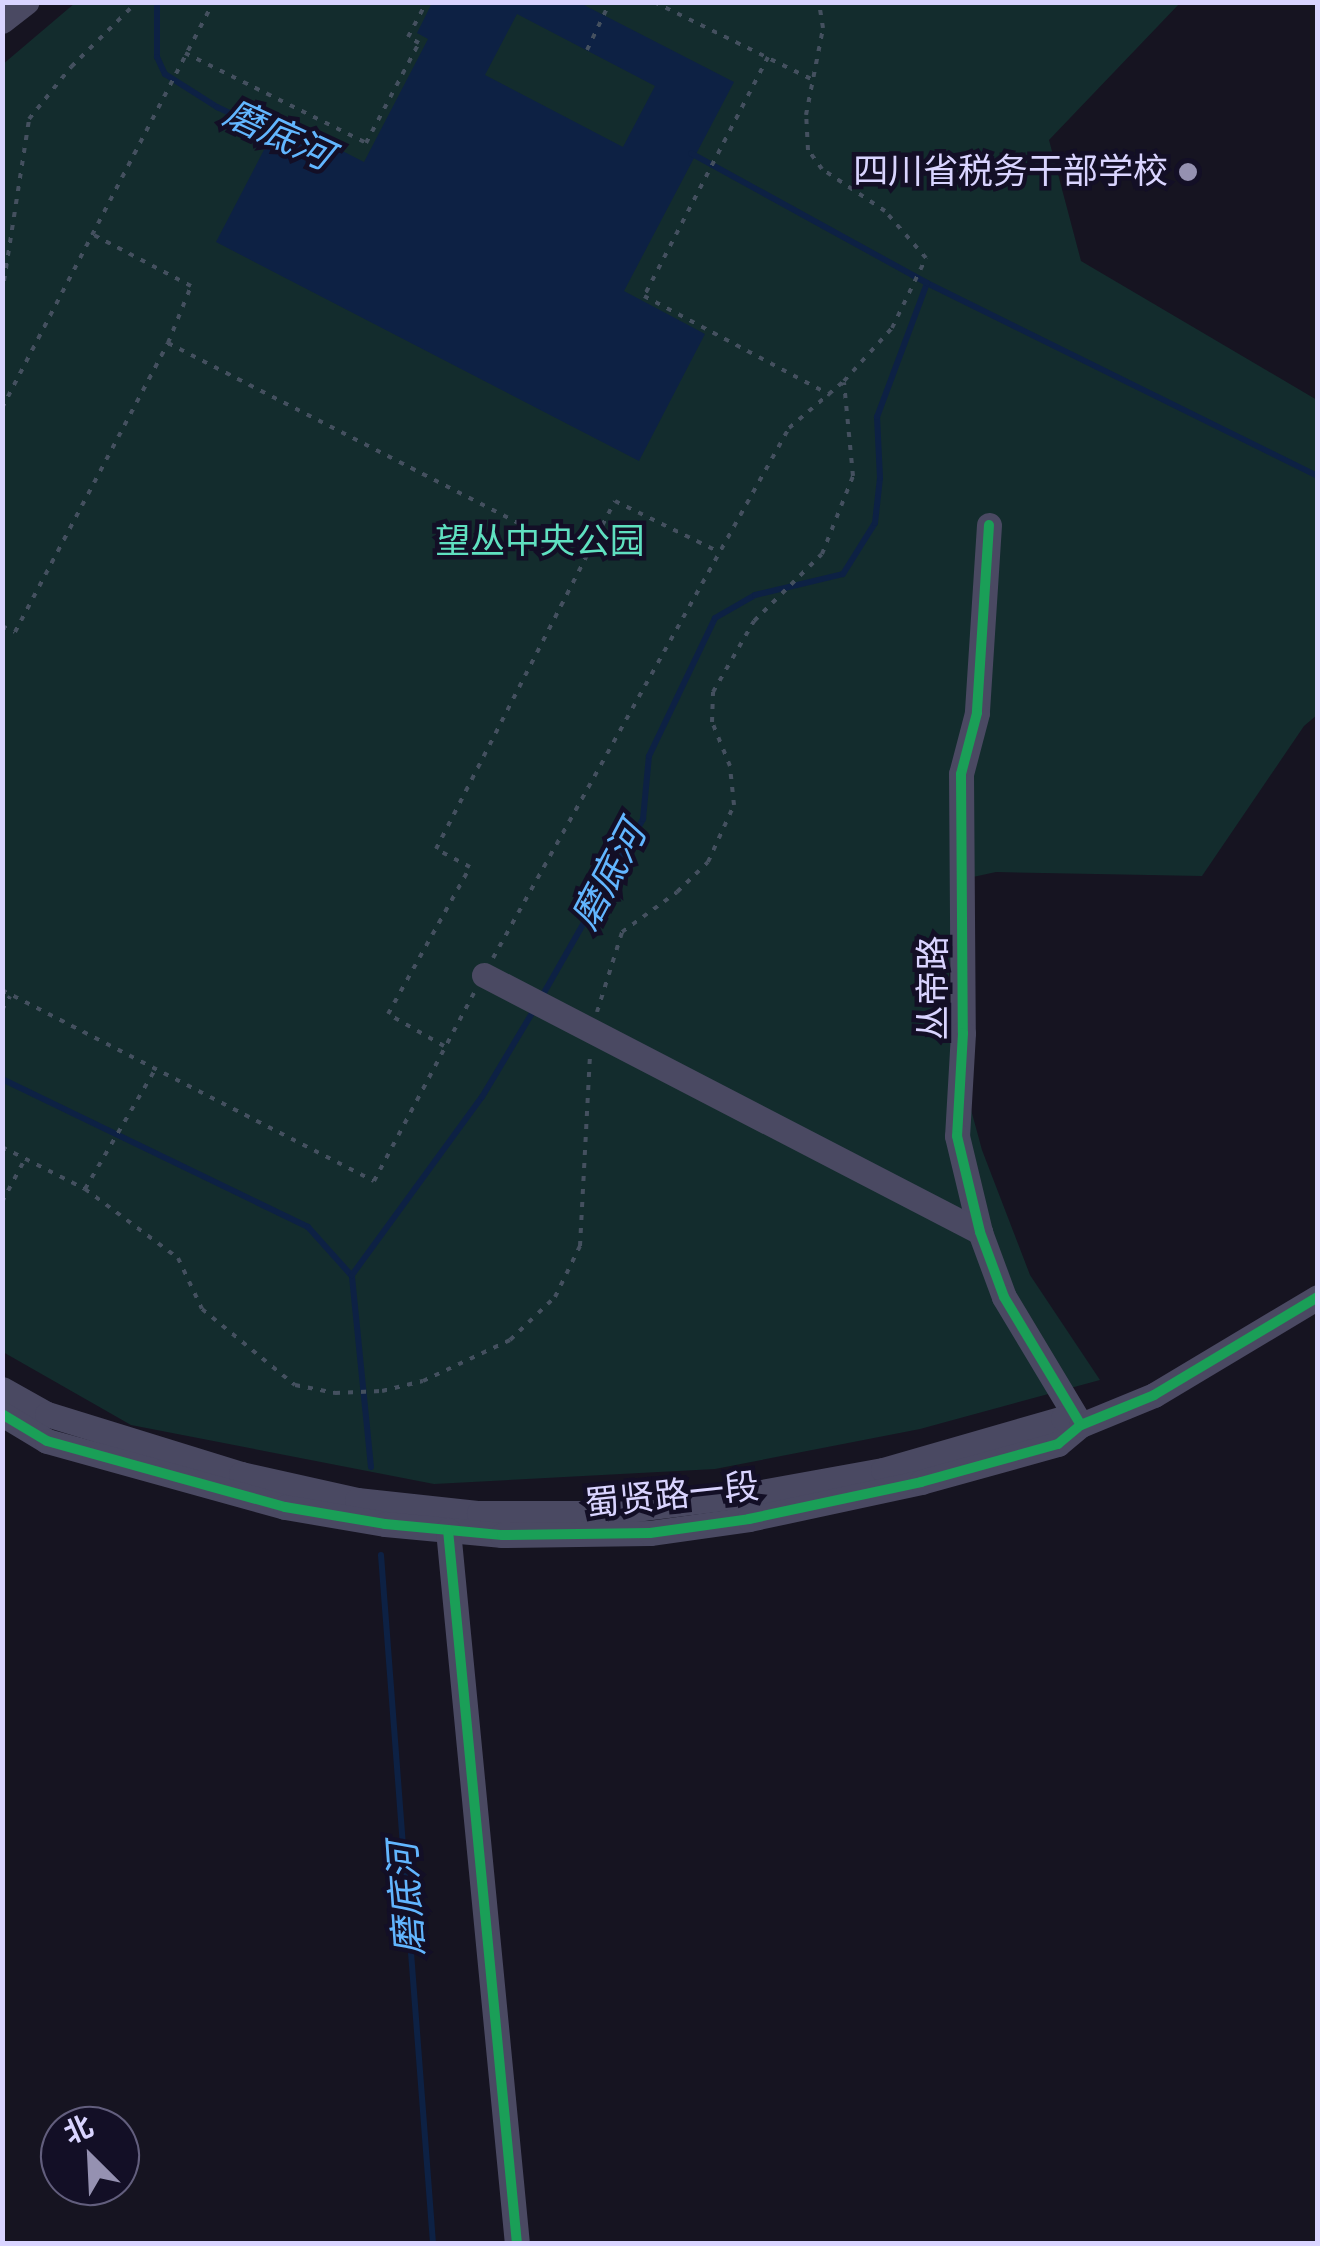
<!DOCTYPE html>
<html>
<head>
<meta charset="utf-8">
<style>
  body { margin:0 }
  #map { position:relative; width:1320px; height:2246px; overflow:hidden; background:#161421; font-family:Signika,"Noto Sans SC",sans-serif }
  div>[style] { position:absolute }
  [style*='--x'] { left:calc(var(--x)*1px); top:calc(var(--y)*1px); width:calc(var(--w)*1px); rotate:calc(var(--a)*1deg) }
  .green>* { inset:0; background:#132c2d }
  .water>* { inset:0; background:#0d2144 }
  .stream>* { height:6px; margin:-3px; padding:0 3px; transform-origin:3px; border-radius:3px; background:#0d2144 }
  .path>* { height:4px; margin-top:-2px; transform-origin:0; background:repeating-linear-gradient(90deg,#44505f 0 5px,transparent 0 13px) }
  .minor>* { height:25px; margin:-12.5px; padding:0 12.5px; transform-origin:12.5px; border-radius:12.5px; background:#4a4962 }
  .cycleway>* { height:10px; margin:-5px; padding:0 5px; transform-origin:5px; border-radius:5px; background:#1a9f57 }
  .dots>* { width:28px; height:28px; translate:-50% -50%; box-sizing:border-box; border:5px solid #130f26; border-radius:50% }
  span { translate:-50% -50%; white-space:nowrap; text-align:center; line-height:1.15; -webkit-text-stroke:9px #130f26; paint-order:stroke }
  .poi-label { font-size:35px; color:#d9d4ff }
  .right { translate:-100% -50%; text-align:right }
  .park-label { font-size:35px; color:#5fe0c0 }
  .street-label { font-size:35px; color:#d9d4ff }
  .water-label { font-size:38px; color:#62b6ff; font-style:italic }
  .frame { position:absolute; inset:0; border:5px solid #d9d4ff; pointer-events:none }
  .north { position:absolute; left:40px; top:2106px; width:100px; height:100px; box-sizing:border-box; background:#130f26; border:2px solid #625e7d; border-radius:50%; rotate:336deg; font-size:28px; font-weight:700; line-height:40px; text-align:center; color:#d9d4ff }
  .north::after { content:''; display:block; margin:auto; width:35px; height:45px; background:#9591b1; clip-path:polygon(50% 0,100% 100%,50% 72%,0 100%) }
</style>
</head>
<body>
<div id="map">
  <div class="green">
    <i style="clip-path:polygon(75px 3px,1180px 3px,1049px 140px,1081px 261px,1317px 400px,1317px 715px,1304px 726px,1202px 876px,996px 872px,959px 880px,945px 1014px,982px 1150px,1030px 1275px,1100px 1380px,920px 1429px,715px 1469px,434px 1484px,131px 1425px,3px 1352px,2px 65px)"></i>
  </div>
  <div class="water">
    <i style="clip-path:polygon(evenodd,432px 3px,580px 3px,734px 82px,624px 291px,705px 334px,639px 461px,216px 242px,280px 119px,364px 162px,428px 39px,417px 33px,432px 3px,517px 14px,655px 86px,623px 147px,485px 75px,517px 14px)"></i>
  </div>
  <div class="stream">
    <i style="--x:157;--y:2;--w:55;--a:90"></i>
    <i style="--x:157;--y:57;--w:19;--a:65"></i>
    <i style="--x:165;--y:74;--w:62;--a:32.4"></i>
    <i style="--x:217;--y:107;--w:68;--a:25.1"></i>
    <i style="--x:927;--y:283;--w:436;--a:26.3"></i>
    <i style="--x:541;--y:998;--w:206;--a:-60.3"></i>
    <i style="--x:643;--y:819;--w:63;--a:-84.6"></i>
    <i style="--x:649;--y:756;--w:153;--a:-64.4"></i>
    <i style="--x:715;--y:618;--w:46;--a:-29.9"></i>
    <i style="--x:755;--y:595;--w:90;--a:-13.4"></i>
    <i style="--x:843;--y:574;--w:60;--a:-57.9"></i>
    <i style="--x:875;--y:523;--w:45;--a:-83.7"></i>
    <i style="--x:880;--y:478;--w:61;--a:-92.8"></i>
    <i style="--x:877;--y:417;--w:143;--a:-69.5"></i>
    <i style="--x:927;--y:283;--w:269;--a:-151.2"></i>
    <i style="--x:2;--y:1079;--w:340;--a:25.8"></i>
    <i style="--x:308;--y:1227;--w:64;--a:48.1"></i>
    <i style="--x:371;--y:1467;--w:193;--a:-95.7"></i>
    <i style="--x:352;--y:1275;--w:220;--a:-53.9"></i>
    <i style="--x:482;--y:1097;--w:104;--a:-59.2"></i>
    <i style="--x:381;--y:1555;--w:691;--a:85.68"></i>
  </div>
  <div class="path">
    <i style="--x:654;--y:2;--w:177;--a:26.1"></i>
    <i style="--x:587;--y:50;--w:53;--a:-64.4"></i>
    <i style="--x:185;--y:53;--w:202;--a:26.4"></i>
    <i style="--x:366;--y:143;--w:113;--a:-62.1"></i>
    <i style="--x:419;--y:43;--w:13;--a:-151"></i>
    <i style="--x:408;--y:37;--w:40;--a:-62"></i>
    <i style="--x:768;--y:57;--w:269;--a:117.4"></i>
    <i style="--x:644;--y:296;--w:211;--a:28"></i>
    <i style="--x:2;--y:294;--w:177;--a:-81.2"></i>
    <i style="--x:29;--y:119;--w:67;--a:-51.1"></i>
    <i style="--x:71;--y:67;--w:93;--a:-44.6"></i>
    <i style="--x:168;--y:343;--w:470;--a:27.2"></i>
    <i style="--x:2;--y:408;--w:458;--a:-62.5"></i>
    <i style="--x:2;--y:626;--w:14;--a:25"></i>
    <i style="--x:15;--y:632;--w:327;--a:-62.1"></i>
    <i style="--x:168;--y:343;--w:61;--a:-68"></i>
    <i style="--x:191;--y:286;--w:112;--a:-152.3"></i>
    <i style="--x:493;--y:958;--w:607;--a:-60.82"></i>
    <i style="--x:789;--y:428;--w:72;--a:-40.5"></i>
    <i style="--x:844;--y:381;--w:72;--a:-47.8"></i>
    <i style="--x:892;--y:328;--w:78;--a:-64.1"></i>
    <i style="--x:926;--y:258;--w:62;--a:-131.1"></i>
    <i style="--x:885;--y:211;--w:76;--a:-146.3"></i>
    <i style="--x:822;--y:169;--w:24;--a:-126"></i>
    <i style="--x:808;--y:150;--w:35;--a:-93"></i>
    <i style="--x:806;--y:115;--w:89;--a:-78.9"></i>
    <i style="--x:823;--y:28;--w:26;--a:-99"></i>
    <i style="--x:2;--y:990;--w:418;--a:27.2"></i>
    <i style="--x:374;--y:1181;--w:213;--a:-62"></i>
    <i style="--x:2;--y:1010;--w:16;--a:-60"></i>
    <i style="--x:597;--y:1012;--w:84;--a:-72.6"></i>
    <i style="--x:622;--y:932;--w:68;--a:-36"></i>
    <i style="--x:677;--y:892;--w:43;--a:-44.1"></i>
    <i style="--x:708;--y:862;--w:63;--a:-65.5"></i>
    <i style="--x:734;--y:805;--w:39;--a:-96"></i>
    <i style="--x:730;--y:766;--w:48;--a:-112.2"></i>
    <i style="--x:712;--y:722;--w:30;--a:-88"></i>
    <i style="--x:713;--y:692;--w:82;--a:-60"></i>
    <i style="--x:754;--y:621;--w:95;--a:-44.6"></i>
    <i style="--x:822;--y:554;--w:84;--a:-68.3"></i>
    <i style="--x:853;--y:476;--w:94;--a:-95.5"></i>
    <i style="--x:444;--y:1046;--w:64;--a:-150.3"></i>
    <i style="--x:388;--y:1014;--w:168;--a:-60.8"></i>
    <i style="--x:470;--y:867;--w:38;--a:-152"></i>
    <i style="--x:436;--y:849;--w:391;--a:-62.8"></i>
    <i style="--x:615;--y:501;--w:116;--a:26.1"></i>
    <i style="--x:2;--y:1147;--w:93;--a:26.8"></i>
    <i style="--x:85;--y:1189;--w:116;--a:36.6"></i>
    <i style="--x:178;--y:1258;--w:56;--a:64.8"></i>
    <i style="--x:202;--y:1309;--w:120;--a:39.3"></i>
    <i style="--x:295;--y:1385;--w:41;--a:11.3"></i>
    <i style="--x:335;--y:1393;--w:47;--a:-2.4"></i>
    <i style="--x:382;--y:1391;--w:42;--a:-13.7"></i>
    <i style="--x:423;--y:1381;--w:96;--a:-25.2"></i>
    <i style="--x:510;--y:1340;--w:62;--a:-43.7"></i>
    <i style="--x:555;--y:1297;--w:57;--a:-63.9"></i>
    <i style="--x:580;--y:1246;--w:190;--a:-87"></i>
    <i style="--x:85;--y:1189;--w:140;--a:-59.6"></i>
    <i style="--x:2;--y:1202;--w:49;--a:-61.9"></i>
  </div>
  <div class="minor">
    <i style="--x:2;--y:21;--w:31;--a:-38"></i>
    <i style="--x:989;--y:525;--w:188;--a:93.7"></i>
    <i style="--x:977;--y:713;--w:63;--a:104.7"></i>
    <i style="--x:961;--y:774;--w:259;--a:89.6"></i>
    <i style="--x:963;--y:1033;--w:103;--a:93.3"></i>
    <i style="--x:957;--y:1136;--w:99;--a:76.5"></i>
    <i style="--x:980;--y:1232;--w:69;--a:69.7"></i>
    <i style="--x:1004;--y:1297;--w:149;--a:59"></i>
    <i style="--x:484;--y:975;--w:559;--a:27.39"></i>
    <i style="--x:2;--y:1389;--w:51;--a:29.1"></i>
    <i style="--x:47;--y:1414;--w:203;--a:17.2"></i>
    <i style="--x:241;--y:1474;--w:119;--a:12.6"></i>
    <i style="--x:357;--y:1500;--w:123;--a:6.1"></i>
    <i style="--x:479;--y:1513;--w:124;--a:0"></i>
    <i style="--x:603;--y:1513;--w:137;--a:-7.1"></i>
    <i style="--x:739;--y:1496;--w:146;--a:-10.2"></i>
    <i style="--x:883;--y:1470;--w:187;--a:-16.1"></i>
    <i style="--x:1063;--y:1418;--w:19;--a:21"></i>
    <i style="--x:2;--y:1414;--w:52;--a:31"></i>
    <i style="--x:47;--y:1441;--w:247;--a:15.5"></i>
    <i style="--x:285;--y:1507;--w:101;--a:9.6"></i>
    <i style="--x:385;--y:1524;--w:118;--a:5.4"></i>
    <i style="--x:502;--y:1535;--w:148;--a:-0.8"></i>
    <i style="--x:650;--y:1533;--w:100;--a:-8"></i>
    <i style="--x:749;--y:1519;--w:176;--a:-12.1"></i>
    <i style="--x:921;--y:1482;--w:142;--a:-15.5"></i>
    <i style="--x:1058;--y:1444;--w:30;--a:-40"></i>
    <i style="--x:1081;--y:1425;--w:79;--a:-22.3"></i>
    <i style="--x:1154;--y:1395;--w:191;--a:-30.9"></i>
    <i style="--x:448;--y:1530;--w:717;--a:84.48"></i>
  </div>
  <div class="cycleway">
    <i style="--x:989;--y:525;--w:188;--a:93.7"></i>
    <i style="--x:977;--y:713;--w:63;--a:104.7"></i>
    <i style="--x:961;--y:774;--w:259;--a:89.6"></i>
    <i style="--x:963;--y:1033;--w:103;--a:93.3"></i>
    <i style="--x:957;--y:1136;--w:99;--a:76.5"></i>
    <i style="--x:980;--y:1232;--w:69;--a:69.7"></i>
    <i style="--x:1004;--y:1297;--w:149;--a:59"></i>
    <i style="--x:2;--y:1414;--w:52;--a:31"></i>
    <i style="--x:47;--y:1441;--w:247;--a:15.5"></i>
    <i style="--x:285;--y:1507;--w:101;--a:9.6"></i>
    <i style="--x:385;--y:1524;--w:118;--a:5.4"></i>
    <i style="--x:502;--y:1535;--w:148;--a:-0.8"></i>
    <i style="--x:650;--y:1533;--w:100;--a:-8"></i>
    <i style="--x:749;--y:1519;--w:176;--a:-12.1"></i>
    <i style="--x:921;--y:1482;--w:142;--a:-15.5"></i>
    <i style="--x:1058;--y:1444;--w:30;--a:-40"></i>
    <i style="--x:1081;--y:1425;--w:79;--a:-22.3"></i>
    <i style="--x:1154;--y:1395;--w:191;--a:-30.9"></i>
    <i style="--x:448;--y:1530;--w:717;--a:84.48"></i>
  </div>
  <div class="dots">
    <i style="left:1188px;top:172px;background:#9591b1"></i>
  </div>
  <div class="poi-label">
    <span class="right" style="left:1168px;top:172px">四川省税务干部学校</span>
  </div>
  <div class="park-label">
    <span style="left:540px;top:542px">望丛中央公园</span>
  </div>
  <div class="street-label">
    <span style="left:934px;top:988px;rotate:-90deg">丛帝路</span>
    <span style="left:672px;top:1496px;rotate:-6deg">蜀贤路一段</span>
  </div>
  <div class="water-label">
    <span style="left:278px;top:135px;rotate:25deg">磨底河</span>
    <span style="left:609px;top:876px;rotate:-62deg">磨底河</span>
    <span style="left:407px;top:1899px;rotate:-94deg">磨底河</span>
  </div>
  <div class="frame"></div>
  <div class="north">北</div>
</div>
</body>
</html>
